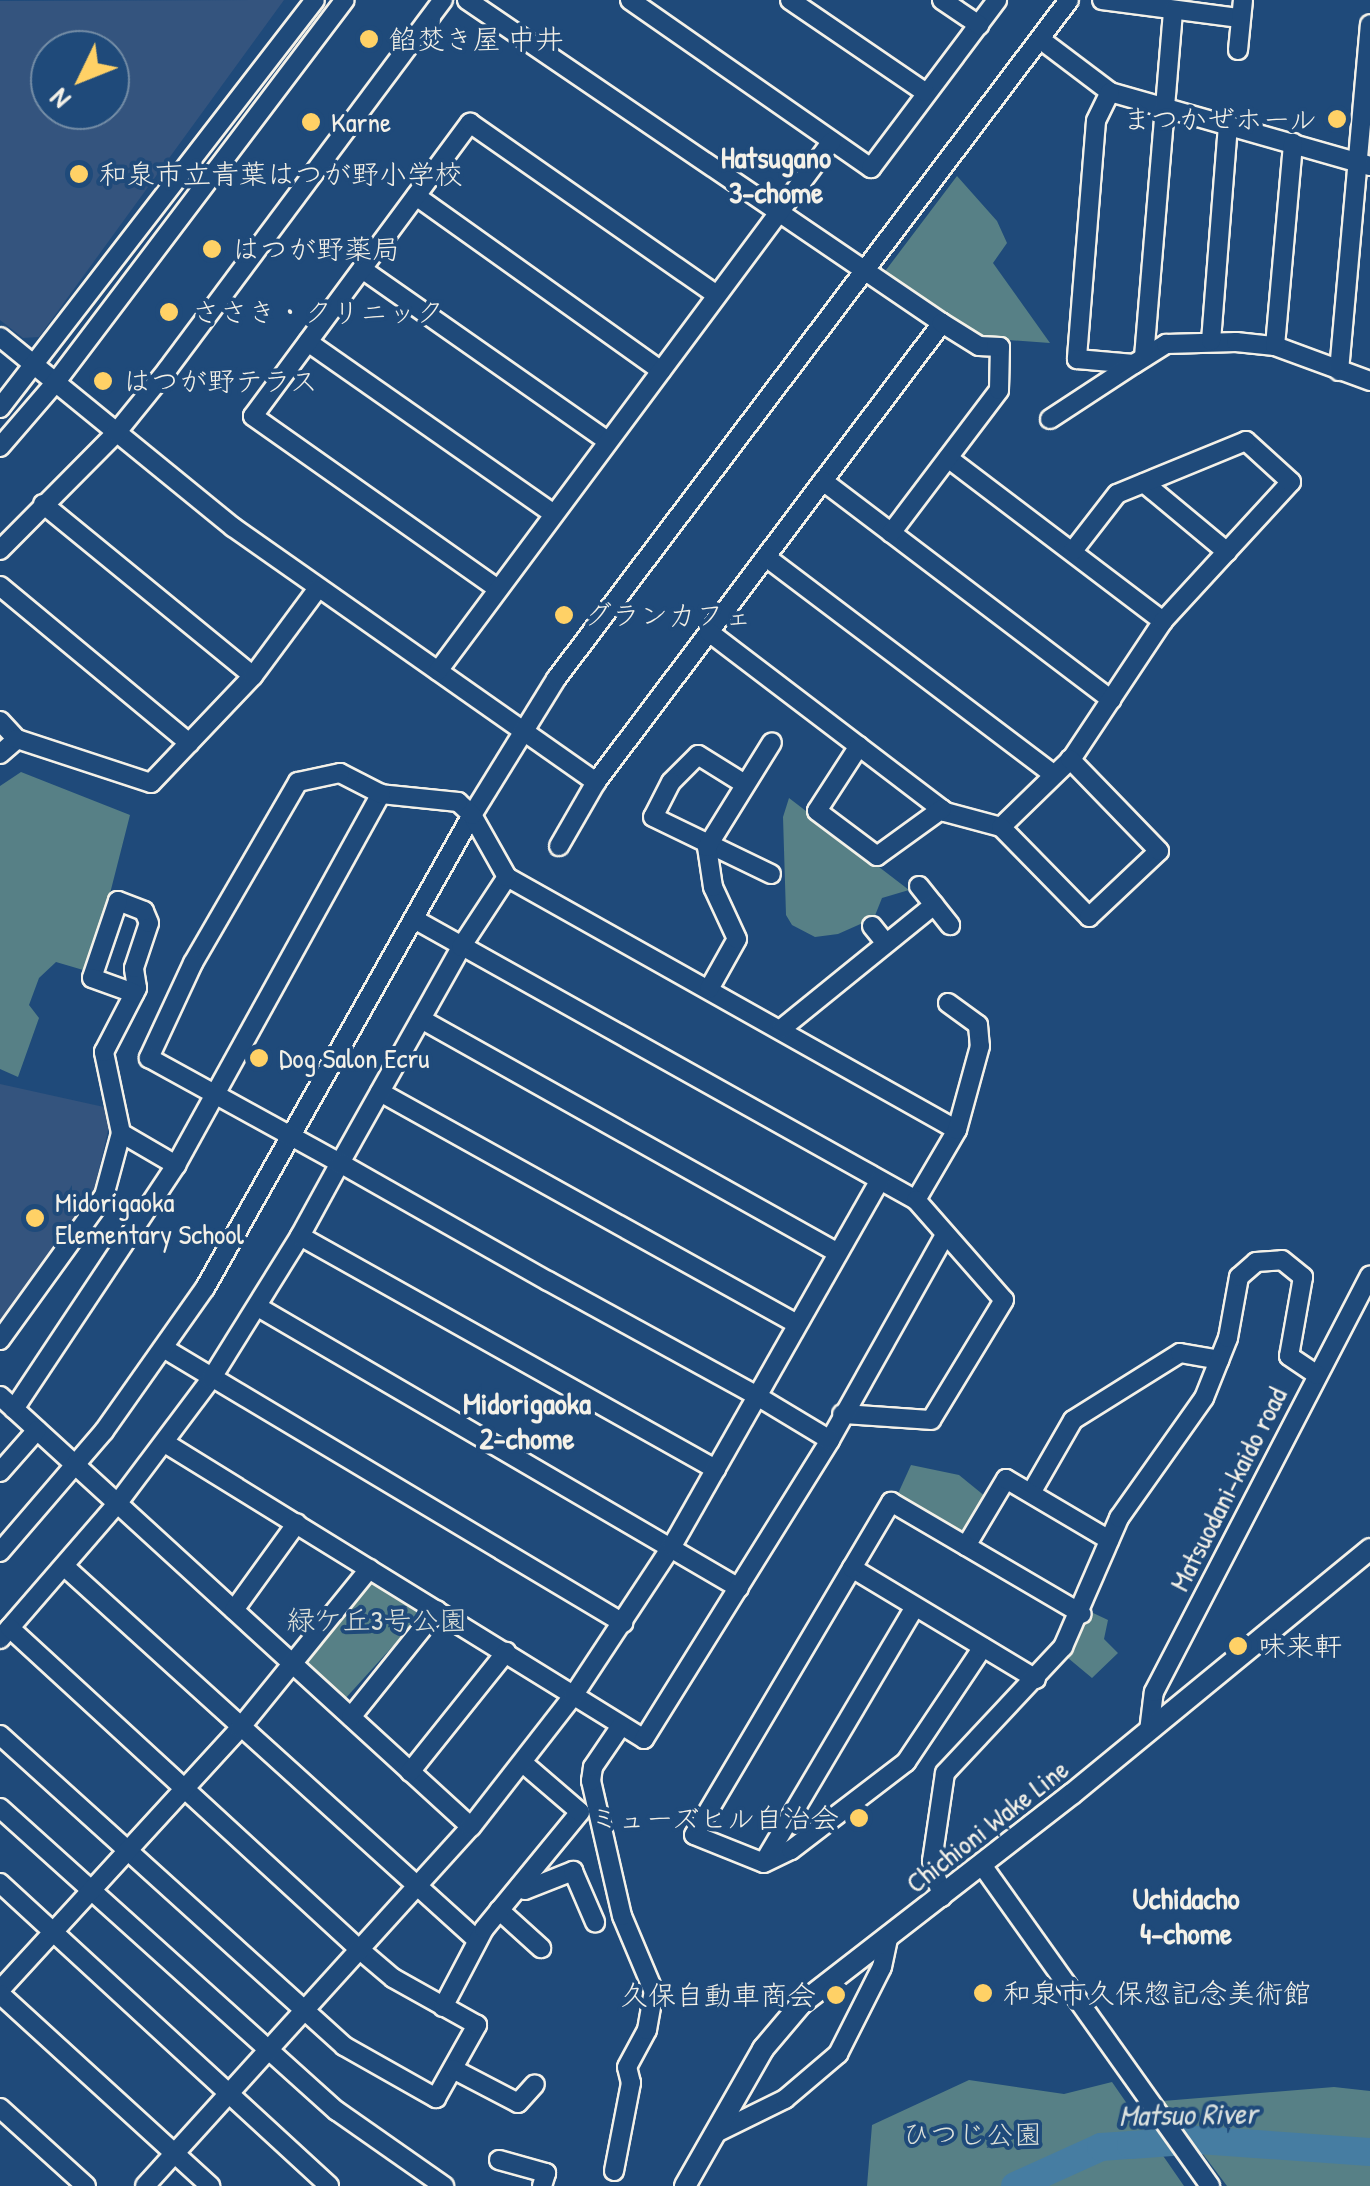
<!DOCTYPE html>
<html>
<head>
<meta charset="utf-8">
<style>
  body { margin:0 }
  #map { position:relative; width:1370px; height:2186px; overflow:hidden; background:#1f4a7a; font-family:"Patrick Hand","Klee One",sans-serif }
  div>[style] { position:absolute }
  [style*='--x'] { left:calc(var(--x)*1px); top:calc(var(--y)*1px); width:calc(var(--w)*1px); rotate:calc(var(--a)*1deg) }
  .built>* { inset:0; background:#34547e }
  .green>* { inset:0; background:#578086 }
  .river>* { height:28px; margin:-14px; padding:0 14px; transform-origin:14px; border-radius:14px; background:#467da2 }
  .roads { filter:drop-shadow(2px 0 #f4f1e8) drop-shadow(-2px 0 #f4f1e8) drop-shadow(0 2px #f4f1e8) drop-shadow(0 -2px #f4f1e8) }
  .minor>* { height:18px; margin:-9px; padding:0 9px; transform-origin:9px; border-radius:9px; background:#1f4a7a }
  .major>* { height:20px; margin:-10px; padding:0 10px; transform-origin:10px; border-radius:10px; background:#1f4a7a }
  .dots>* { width:28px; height:28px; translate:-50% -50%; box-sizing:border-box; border:5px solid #1f4a7a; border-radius:50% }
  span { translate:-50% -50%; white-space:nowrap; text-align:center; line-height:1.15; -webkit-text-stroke:8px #1f4a7a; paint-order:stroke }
  .poi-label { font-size:28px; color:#f4f1e8 }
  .left { translate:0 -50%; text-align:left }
  .right { translate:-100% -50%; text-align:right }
  .street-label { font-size:28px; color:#f4f1e8 }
  .park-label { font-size:28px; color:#dce0d9 }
  .neighbourhood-label { font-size:30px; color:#f4f1e8; font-weight:700 }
  .water-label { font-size:30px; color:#dae0de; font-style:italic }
  .north { position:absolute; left:30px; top:30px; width:100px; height:100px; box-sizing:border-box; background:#1f4a7a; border:2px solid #748da6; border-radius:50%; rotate:227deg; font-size:28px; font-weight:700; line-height:40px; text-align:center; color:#f4f1e8 }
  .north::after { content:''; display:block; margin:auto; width:35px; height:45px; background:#ffd166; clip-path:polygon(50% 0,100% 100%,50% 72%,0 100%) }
</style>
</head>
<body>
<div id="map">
  <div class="built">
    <i style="clip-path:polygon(evenodd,284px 0,39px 337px,23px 338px,0 320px,0 1px,284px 0,110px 50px,110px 110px,50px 110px,50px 50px,110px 50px)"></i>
    <i style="clip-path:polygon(0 1084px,113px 1109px,94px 1191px,0 1320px)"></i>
  </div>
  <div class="green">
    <i style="clip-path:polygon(957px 176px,997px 221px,1007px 243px,993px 263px,1050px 343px,980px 338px,888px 283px,886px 270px)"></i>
    <i style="clip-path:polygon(21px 772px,130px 815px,90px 972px,56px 962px,39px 978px,29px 1005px,39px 1018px,18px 1077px,0 1069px,0 786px)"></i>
    <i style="clip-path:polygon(789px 798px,909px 890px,882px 898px,874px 918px,838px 934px,815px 937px,792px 925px,786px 915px,783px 817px)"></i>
    <i style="clip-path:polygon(911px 1465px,959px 1475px,986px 1497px,965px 1532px,896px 1498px)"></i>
    <i style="clip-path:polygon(368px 1581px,421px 1615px,344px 1700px,306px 1660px)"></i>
    <i style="clip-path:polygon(1091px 1612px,1108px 1620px,1104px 1639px,1118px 1653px,1092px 1678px,1068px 1658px,1059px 1662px)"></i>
    <i style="clip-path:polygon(969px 2080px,1064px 2094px,1112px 2082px,1184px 2186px,867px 2186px,872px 2125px)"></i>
    <i style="clip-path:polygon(1334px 2087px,1370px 2091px,1370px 2186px,1227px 2186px,1163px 2101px)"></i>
  </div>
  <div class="river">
    <i style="--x:1015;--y:2186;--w:94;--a:-24.4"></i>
    <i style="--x:1101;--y:2147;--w:30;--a:-4"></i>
    <i style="--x:1131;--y:2145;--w:68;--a:-4.2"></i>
    <i style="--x:1199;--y:2140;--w:171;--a:4"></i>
  </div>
  <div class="roads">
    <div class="minor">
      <i style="--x:467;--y:0;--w:574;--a:34.22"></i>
      <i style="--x:942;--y:323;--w:575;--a:127.01"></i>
      <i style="--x:596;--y:782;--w:74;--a:120"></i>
      <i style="--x:630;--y:0;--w:294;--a:34.9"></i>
      <i style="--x:871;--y:168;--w:210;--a:-53.1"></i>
      <i style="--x:790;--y:0;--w:163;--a:34.3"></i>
      <i style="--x:942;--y:0;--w:45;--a:34"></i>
      <i style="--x:1102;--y:0;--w:137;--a:7.5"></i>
      <i style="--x:1040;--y:39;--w:88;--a:37.1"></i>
      <i style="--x:1238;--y:50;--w:50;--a:-84.3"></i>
      <i style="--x:1370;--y:166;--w:270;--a:-164.1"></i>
      <i style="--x:1110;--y:92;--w:32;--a:116"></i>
      <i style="--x:1096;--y:121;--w:239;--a:94.6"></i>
      <i style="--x:1077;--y:359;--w:57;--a:5"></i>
      <i style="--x:1134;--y:364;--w:38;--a:-32"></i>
      <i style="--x:1166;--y:344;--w:70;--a:-1.6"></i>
      <i style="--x:1236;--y:342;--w:39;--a:6"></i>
      <i style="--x:1275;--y:346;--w:101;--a:20.2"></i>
      <i style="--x:416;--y:196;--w:301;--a:35.5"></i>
      <i style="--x:362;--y:269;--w:300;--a:35"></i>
      <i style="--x:0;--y:337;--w:301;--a:39.2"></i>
      <i style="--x:233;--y:527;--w:444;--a:35.1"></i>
      <i style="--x:1211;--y:341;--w:216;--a:-85.5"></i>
      <i style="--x:308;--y:342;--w:300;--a:35"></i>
      <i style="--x:1275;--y:346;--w:204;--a:-84.9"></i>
      <i style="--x:1144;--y:357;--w:348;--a:-85.2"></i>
      <i style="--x:1339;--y:371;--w:348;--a:-84.9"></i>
      <i style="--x:0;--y:408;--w:515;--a:-52.33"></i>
      <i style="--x:1050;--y:419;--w:100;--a:-33.2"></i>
      <i style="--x:0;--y:447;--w:84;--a:-49.3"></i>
      <i style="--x:55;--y:383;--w:480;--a:-52.9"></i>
      <i style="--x:948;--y:458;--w:270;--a:37.2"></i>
      <i style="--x:823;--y:481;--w:362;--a:37.2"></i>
      <i style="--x:1144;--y:483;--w:108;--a:39.7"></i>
      <i style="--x:43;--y:504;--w:271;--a:39.3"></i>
      <i style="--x:891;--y:533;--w:179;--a:-52.9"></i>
      <i style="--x:999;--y:390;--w:43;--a:-88.7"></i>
      <i style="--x:1000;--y:347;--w:21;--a:-177"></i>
      <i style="--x:979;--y:346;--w:44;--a:-148.1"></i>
      <i style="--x:0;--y:550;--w:165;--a:-45.2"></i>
      <i style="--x:116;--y:433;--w:81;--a:-51"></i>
      <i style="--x:167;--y:370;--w:462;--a:-53.3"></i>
      <i style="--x:766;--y:557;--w:361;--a:37.1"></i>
      <i style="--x:0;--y:586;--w:246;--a:39.7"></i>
      <i style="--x:498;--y:589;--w:300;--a:-144.8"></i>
      <i style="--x:253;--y:416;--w:365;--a:-53.5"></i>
      <i style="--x:470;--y:123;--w:301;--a:34.9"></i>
      <i style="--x:709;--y:632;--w:297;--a:37.3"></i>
      <i style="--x:945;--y:812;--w:58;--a:15"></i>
      <i style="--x:1001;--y:827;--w:99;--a:-44.2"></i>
      <i style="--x:1072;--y:758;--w:164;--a:-56.4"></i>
      <i style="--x:1163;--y:621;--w:189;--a:-47.4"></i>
      <i style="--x:1291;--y:482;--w:61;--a:-137.7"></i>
      <i style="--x:1246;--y:441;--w:139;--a:157.7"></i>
      <i style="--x:1117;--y:494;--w:73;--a:127.8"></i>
      <i style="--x:438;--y:671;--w:660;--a:-53.37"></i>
      <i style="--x:0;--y:721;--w:25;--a:47"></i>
      <i style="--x:859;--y:746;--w:77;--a:122.9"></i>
      <i style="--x:817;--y:811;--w:75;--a:36.9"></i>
      <i style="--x:877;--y:856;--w:80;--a:-35.9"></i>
      <i style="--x:0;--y:754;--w:23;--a:-41"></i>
      <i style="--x:17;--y:739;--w:141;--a:18.2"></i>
      <i style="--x:151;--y:783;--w:148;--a:-46.4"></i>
      <i style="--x:253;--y:676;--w:109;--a:-53.5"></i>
      <i style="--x:743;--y:783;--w:53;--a:-148.1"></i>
      <i style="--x:698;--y:755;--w:38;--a:135"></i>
      <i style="--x:671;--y:782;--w:39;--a:117"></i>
      <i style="--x:653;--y:817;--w:131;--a:25.8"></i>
      <i style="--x:1001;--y:827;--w:126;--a:45.6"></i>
      <i style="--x:1089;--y:917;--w:96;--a:-43.3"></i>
      <i style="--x:1159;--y:851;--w:128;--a:-134.1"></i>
      <i style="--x:507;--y:877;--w:516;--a:29.35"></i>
      <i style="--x:957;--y:1130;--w:81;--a:120.4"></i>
      <i style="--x:919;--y:886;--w:50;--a:51.5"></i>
      <i style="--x:414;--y:919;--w:575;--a:29.24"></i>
      <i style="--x:916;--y:1200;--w:133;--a:48.7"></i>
      <i style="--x:1004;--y:1300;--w:140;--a:121.3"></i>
      <i style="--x:931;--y:1420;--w:89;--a:-176.1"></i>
      <i style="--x:872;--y:926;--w:21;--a:51"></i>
      <i style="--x:709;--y:989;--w:57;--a:-60.8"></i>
      <i style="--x:737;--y:939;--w:57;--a:-114.8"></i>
      <i style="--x:713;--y:887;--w:40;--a:-98.5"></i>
      <i style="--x:707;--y:847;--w:123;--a:-58.2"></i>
      <i style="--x:948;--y:1003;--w:37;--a:36"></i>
      <i style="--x:978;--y:1025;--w:21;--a:85"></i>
      <i style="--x:980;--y:1046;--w:87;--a:105.3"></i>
      <i style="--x:421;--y:1019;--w:477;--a:29.3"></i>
      <i style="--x:781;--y:1029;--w:197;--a:-39"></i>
      <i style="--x:380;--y:1092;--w:477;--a:29.1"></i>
      <i style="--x:121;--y:1133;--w:83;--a:-101.9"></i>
      <i style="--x:104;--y:1052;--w:72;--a:-62.7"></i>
      <i style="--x:137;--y:988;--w:20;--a:-99"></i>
      <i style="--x:134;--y:968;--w:47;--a:-71.6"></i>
      <i style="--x:149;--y:923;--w:13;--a:-113"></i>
      <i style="--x:144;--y:911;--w:28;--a:-159"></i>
      <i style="--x:118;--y:901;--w:81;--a:108.7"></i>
      <i style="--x:92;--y:978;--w:45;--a:19.7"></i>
      <i style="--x:300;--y:1236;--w:477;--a:29.3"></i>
      <i style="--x:258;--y:1307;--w:557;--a:30.29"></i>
      <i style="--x:0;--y:1340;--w:178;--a:-54.2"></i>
      <i style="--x:104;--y:1196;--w:65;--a:-74.9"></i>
      <i style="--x:121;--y:1133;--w:64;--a:30.2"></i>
      <i style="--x:165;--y:1349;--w:534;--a:30.89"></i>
      <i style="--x:0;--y:1396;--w:638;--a:42.46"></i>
      <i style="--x:14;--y:1409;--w:293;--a:-56.4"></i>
      <i style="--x:176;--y:1165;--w:424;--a:-61.1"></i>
      <i style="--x:165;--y:1443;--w:563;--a:31.71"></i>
      <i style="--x:644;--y:1739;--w:352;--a:-58.1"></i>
      <i style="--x:830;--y:1440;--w:233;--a:-60.7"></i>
      <i style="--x:0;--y:1472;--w:56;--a:-48.6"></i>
      <i style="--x:1031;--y:1493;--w:84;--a:-60.1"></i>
      <i style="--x:1073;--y:1420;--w:126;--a:-32.1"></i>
      <i style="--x:1180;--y:1353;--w:40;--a:10"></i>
      <i style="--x:966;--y:1546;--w:78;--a:-59.2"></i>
      <i style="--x:1006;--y:1479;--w:120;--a:30.6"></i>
      <i style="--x:0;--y:1552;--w:160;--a:-49.3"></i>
      <i style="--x:104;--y:1431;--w:175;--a:-54.8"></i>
      <i style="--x:205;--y:1288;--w:543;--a:-60.56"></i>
      <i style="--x:472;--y:815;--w:160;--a:-58.3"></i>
      <i style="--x:556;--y:679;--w:851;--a:-52.93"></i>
      <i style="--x:64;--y:1566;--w:557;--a:42.16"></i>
      <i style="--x:852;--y:1568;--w:310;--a:120.6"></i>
      <i style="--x:694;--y:1835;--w:75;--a:21.8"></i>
      <i style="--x:764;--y:1863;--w:30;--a:-26"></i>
      <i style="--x:791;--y:1850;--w:145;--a:-37.4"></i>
      <i style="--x:906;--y:1762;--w:138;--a:-56.2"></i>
      <i style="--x:234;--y:1610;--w:107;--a:-54.1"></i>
      <i style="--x:0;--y:1639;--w:179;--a:-49.1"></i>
      <i style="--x:117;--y:1504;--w:156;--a:-53.1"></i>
      <i style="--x:211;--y:1379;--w:168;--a:-58.1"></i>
      <i style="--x:300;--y:1236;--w:83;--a:-61.3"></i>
      <i style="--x:340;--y:1163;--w:248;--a:-60.7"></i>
      <i style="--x:461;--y:947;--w:84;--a:-56.7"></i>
      <i style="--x:507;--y:877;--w:71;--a:-119.4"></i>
      <i style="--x:472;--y:815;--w:19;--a:-137"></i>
      <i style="--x:458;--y:802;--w:77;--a:-174.1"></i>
      <i style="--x:381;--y:794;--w:46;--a:-152.9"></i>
      <i style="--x:340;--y:773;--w:43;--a:167.9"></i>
      <i style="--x:298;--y:782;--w:209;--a:120.1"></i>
      <i style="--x:193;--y:963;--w:105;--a:114.9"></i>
      <i style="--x:149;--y:1058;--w:218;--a:28.8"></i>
      <i style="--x:340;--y:1163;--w:239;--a:29.6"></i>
      <i style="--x:548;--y:1281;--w:239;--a:28.8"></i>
      <i style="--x:757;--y:1396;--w:85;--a:31.1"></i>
      <i style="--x:1036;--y:1679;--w:215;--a:-148.9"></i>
      <i style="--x:852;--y:1568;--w:77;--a:-59.4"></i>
      <i style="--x:891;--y:1502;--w:221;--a:30.4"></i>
      <i style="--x:351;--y:1717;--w:137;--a:-51.2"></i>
      <i style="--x:1149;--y:1731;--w:39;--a:-83"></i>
      <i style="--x:1154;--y:1692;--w:469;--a:-62.6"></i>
      <i style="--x:0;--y:1735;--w:464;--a:42.1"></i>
      <i style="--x:344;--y:2046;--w:106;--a:29.5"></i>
      <i style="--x:436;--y:2098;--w:84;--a:-60.7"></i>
      <i style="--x:477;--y:2025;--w:96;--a:-150.8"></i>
      <i style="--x:393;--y:1978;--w:43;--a:-139.7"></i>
      <i style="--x:360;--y:1950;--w:476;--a:-137.4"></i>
      <i style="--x:410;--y:1772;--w:154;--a:-51.3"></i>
      <i style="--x:0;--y:1808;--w:453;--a:42"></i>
      <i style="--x:337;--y:2111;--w:131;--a:35"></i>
      <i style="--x:764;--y:1862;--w:296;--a:-59.4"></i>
      <i style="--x:982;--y:1865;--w:394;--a:54.6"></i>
      <i style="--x:0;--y:1883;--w:447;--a:42.6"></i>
      <i style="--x:520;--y:1886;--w:6;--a:39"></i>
      <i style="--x:525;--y:1890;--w:52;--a:-21.6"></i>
      <i style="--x:573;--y:1871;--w:56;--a:66.7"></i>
      <i style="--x:942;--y:1897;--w:37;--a:-106"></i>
      <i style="--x:932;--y:1861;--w:89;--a:-81.6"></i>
      <i style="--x:945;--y:1773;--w:173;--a:-46.9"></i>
      <i style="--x:1063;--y:1647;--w:141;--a:-66.5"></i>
      <i style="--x:1119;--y:1518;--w:147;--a:-54.7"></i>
      <i style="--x:1204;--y:1398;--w:65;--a:-68.2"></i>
      <i style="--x:1228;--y:1338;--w:62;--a:-79.8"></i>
      <i style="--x:1239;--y:1277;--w:23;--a:-41"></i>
      <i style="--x:1256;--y:1262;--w:26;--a:-4"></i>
      <i style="--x:1282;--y:1260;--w:27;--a:39"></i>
      <i style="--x:1303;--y:1277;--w:80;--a:100"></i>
      <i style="--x:1289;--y:1356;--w:34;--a:34"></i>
      <i style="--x:499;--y:1910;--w:57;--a:42.1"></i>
      <i style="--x:0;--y:1990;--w:355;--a:-47.5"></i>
      <i style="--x:240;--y:1728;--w:205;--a:-50.9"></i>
      <i style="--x:0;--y:1994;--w:285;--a:42.4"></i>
      <i style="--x:443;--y:2007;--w:88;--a:-62.3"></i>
      <i style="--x:484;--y:1929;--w:151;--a:-50.6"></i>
      <i style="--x:580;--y:1812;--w:75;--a:-139.3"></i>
      <i style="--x:453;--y:2069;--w:73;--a:27.6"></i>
      <i style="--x:518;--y:2103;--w:25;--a:-48"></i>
      <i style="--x:0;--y:2108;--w:116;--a:42.2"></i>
      <i style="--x:716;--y:2133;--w:77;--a:-26.2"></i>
      <i style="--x:785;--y:2099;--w:70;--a:-40.3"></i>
      <i style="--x:838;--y:2054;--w:97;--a:-63.2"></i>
      <i style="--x:882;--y:1967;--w:29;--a:-78"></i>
      <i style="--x:499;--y:2160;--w:49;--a:15.5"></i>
      <i style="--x:546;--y:2173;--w:14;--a:107"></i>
      <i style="--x:614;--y:2171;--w:90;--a:-79.1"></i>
      <i style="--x:631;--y:2083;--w:16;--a:-104"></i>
      <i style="--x:627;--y:2067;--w:42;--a:-61.6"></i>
      <i style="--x:647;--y:2030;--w:39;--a:-80"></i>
      <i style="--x:654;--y:1992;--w:82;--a:-112.8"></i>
      <i style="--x:622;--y:1916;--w:139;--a:-102.9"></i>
      <i style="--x:591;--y:1781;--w:14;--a:-82"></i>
      <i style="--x:593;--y:1767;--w:50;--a:-55.7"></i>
      <i style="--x:145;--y:2186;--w:485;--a:-47.8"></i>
      <i style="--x:471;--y:1827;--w:166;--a:-52.1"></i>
      <i style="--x:573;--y:1696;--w:180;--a:-56.6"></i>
      <i style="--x:672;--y:1546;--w:420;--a:-60.4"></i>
    </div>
    <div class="major">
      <i style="--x:685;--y:2186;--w:158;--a:-60.3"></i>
      <i style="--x:763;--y:2049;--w:59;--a:-49.8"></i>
      <i style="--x:801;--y:2004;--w:343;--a:-37.8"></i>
      <i style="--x:1072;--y:1794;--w:386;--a:-39.4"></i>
    </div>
  </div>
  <div class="dots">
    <i style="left:369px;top:39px;background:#ffd166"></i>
    <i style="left:1337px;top:119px;background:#ffd166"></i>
    <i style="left:311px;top:122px;background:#ffd166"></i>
    <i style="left:79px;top:174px;background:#ffd166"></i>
    <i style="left:212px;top:249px;background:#ffd166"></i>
    <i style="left:169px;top:312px;background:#ffd166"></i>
    <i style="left:103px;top:381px;background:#ffd166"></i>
    <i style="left:564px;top:615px;background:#ffd166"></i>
    <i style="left:259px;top:1058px;background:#ffd166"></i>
    <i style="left:35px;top:1218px;background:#ffd166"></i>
    <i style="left:1238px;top:1646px;background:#ffd166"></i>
    <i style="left:859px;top:1818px;background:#ffd166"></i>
    <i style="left:983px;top:1993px;background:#ffd166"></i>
    <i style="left:836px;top:1995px;background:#ffd166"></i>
  </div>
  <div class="poi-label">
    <span class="left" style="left:389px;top:39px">餡焚き屋 中井</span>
    <span class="right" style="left:1317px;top:119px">まつかぜホール</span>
    <span class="left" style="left:331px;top:122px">Karne</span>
    <span class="left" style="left:99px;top:174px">和泉市立青葉はつが野小学校</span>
    <span class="left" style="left:232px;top:249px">はつが野薬局</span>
    <span class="left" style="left:192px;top:312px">ささき・クリニック</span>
    <span class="left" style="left:123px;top:381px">はつが野テラス</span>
    <span class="left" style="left:584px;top:615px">グランカフェ</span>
    <span class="left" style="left:279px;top:1058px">Dog Salon Ecru</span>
    <span class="left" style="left:55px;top:1218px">Midorigaoka<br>Elementary School</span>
    <span class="left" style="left:1258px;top:1646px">味来軒</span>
    <span class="right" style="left:839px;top:1818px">ミューズヒル自治会</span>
    <span class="left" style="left:1003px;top:1993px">和泉市久保惣記念美術館</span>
    <span class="right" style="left:816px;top:1995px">久保自動車商会</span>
  </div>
  <div class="street-label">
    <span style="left:1228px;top:1489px;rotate:-63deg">Matsuodani-kaido road</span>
    <span style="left:987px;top:1826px;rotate:-38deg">Chichioni Wake Line</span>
  </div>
  <div class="park-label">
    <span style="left:377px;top:1620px">緑ケ丘3号公園</span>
    <span style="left:972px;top:2134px">ひつじ公園</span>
  </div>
  <div class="neighbourhood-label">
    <span style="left:776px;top:174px">Hatsugano<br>3-chome</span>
    <span style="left:527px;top:1420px">Midorigaoka<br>2-chome</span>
    <span style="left:1186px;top:1915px">Uchidacho<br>4-chome</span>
  </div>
  <div class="water-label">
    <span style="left:1188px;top:2114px;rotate:-1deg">Matsuo River</span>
  </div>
  <div class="north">N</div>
</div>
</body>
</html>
